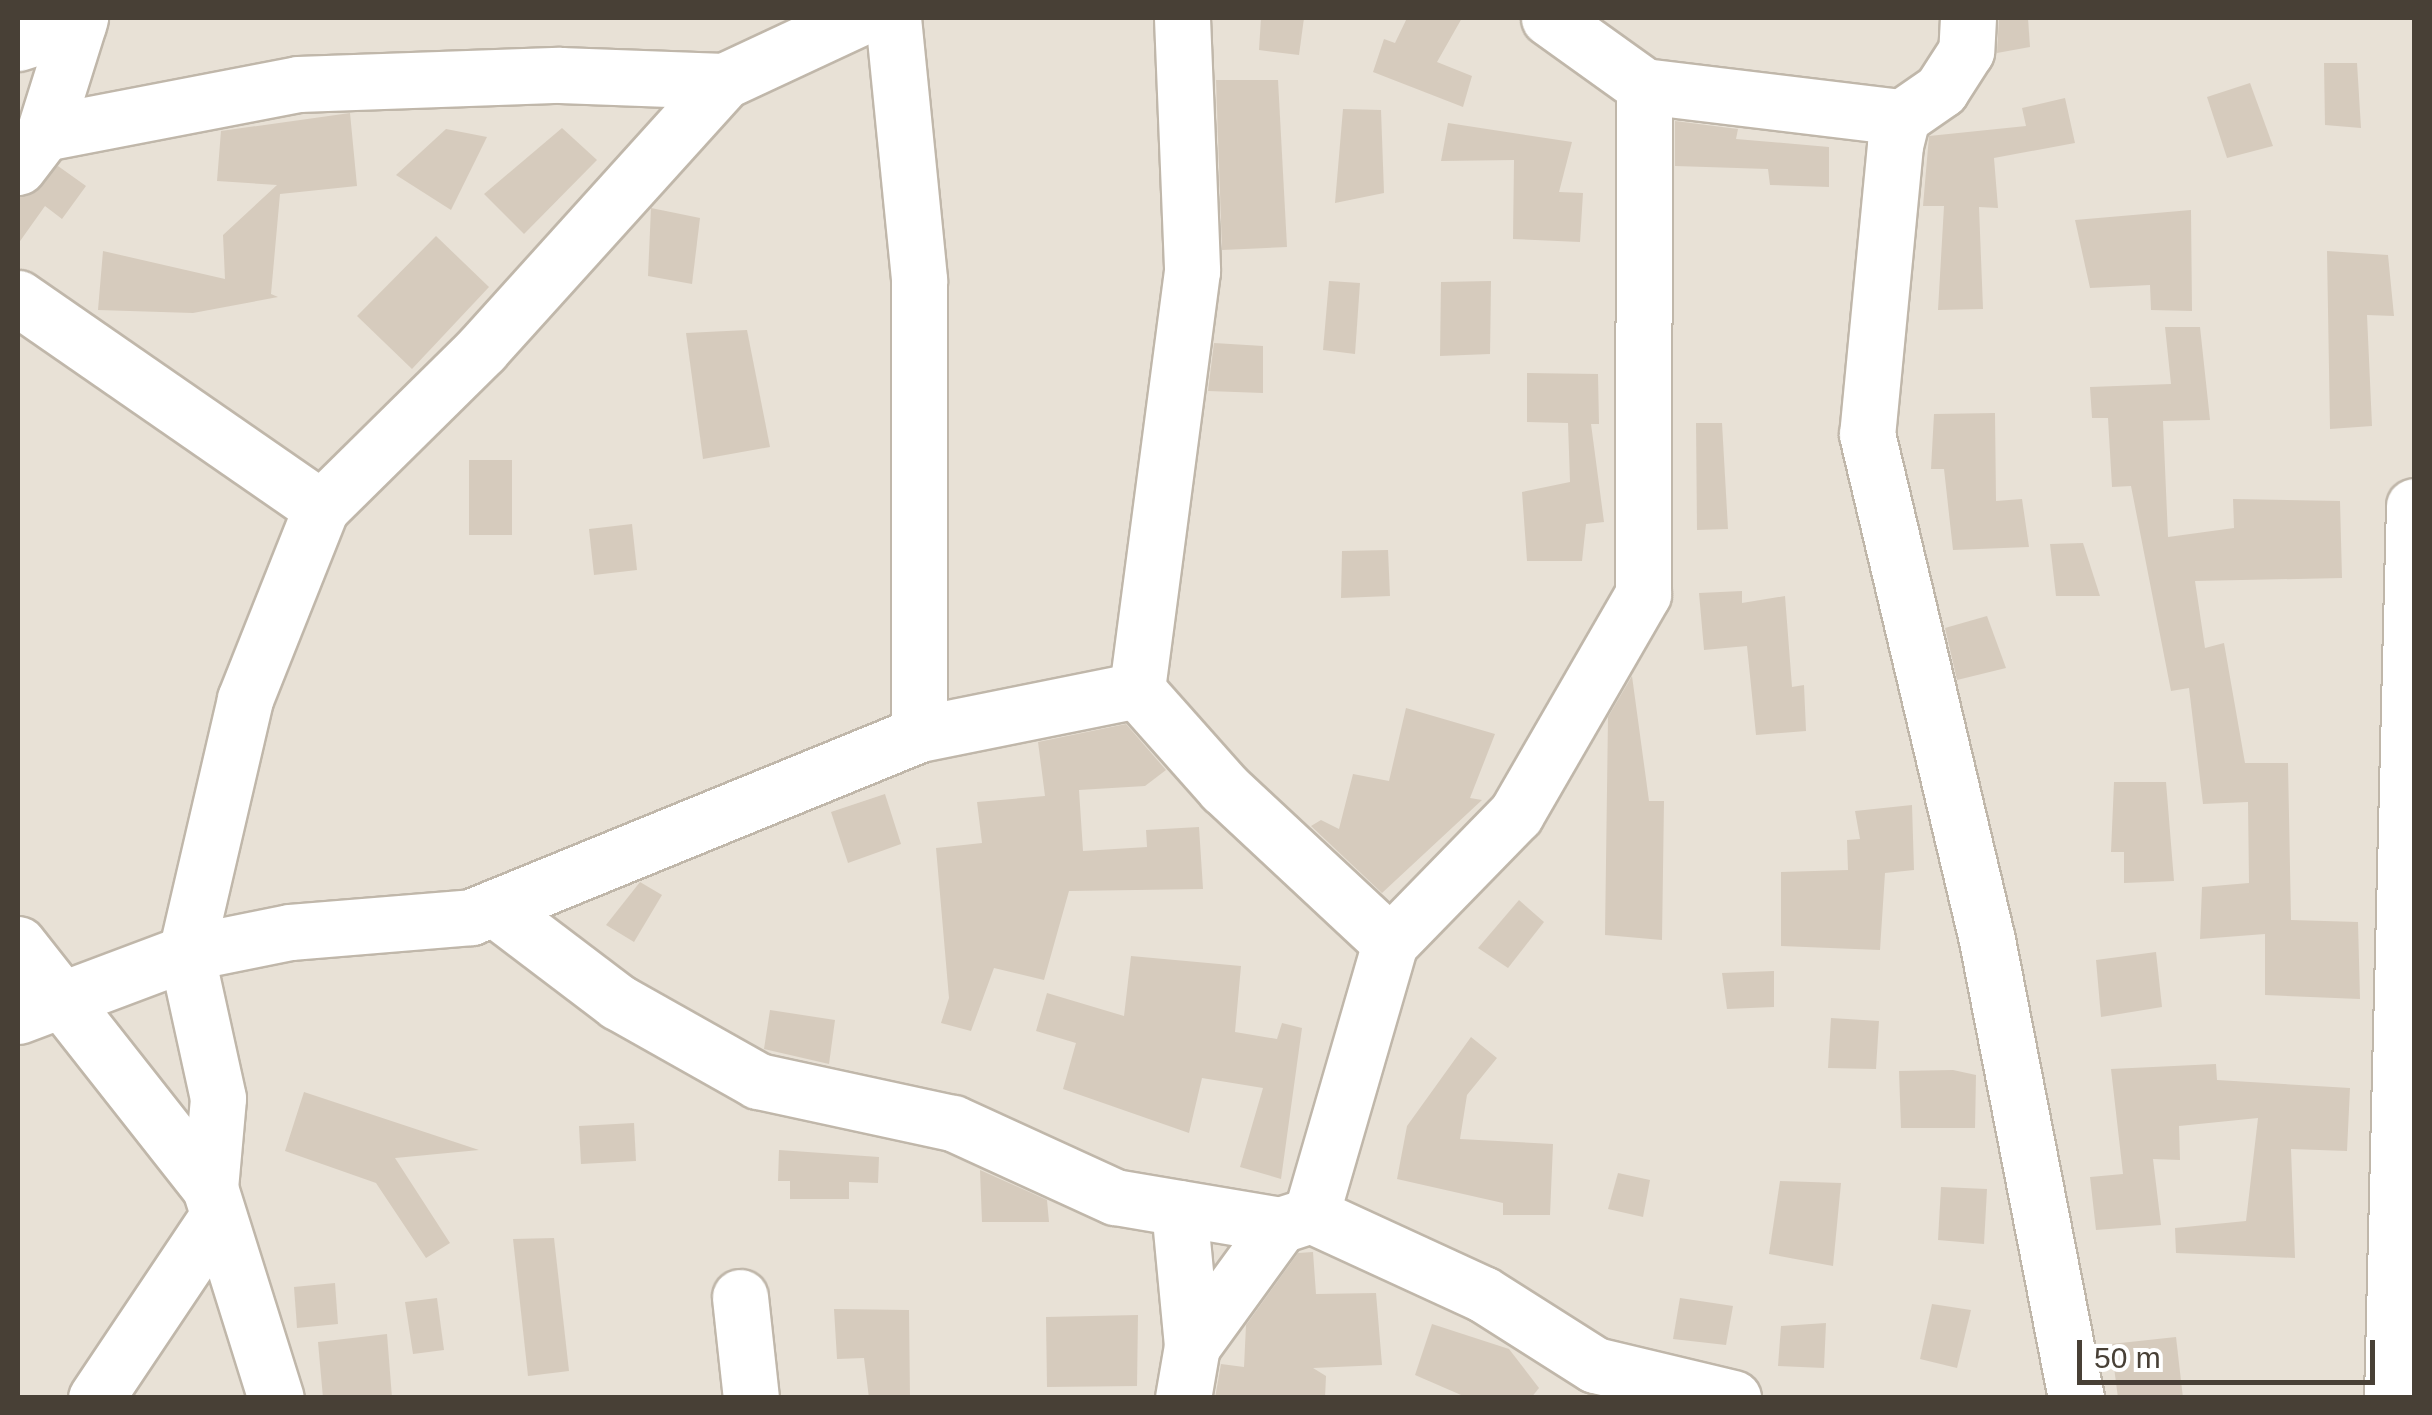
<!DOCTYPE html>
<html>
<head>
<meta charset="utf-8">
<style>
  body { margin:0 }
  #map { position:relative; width:2432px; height:1415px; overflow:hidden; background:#f4f0e8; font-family:Arial,sans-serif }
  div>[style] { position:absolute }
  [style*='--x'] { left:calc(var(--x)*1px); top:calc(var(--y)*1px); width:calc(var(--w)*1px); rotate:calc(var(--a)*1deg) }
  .residential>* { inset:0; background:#e8e1d6 }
  .building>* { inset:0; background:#d6cbbd }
  .roads { filter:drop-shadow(2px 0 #c0b7aa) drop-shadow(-2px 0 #c0b7aa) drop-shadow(0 2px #c0b7aa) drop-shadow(0 -2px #c0b7aa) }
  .minor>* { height:55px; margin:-27.5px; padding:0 27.5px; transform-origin:27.5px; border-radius:27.5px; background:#fff }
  span { translate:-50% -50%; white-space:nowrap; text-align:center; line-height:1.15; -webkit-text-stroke:9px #fff; paint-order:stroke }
  .frame { position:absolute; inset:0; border:20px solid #484036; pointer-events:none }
  .scale { position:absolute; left:2077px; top:1340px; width:298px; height:45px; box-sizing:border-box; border:5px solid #484036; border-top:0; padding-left:12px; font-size:30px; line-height:35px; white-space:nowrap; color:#484036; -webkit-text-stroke:8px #fff; paint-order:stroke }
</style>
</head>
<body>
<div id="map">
  <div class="residential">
    <i style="clip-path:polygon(18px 18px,2414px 18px,2414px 1397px,18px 1397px)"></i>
  </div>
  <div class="building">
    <i style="clip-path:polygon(1261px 18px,1304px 18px,1299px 55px,1259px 50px)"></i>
    <i style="clip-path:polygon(1407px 18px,1462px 18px,1437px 62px,1472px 76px,1463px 107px,1373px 72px,1384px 39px,1395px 43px)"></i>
    <i style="clip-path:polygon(1999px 18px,2028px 18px,2030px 47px,1997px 53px)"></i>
    <i style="clip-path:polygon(2324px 63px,2357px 63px,2361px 128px,2325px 125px)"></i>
    <i style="clip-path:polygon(1216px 80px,1278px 80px,1287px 247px,1222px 250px)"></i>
    <i style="clip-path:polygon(2250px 83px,2273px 146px,2227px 158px,2207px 97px)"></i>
    <i style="clip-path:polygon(2065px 98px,2075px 143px,1994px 158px,1998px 208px,1979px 207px,1983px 309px,1938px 310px,1944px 206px,1923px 206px,1929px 136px,2026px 126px,2022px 108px)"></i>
    <i style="clip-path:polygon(1343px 109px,1381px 110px,1384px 193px,1335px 203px)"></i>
    <i style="clip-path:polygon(350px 113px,357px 186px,280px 194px,271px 294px,278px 297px,193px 313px,98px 310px,103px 251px,225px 279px,223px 235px,277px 185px,217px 181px,221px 131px)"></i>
    <i style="clip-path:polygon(1675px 121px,1738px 129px,1736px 139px,1829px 147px,1829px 187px,1770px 185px,1768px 169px,1675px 166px)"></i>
    <i style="clip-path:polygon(1448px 123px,1572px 142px,1559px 192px,1583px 193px,1580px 242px,1513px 239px,1514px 160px,1441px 161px)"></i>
    <i style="clip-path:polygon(562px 128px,597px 160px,524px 234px,484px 194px)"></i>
    <i style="clip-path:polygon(446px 129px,487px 137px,451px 210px,396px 175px)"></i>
    <i style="clip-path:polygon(58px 166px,86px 186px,62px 219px,45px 206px,18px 244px,18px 198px)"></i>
    <i style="clip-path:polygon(651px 208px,700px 218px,692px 284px,648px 276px)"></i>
    <i style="clip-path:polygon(2191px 210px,2192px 311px,2151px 310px,2150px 285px,2090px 288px,2075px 220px)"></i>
    <i style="clip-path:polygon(436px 236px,489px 287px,412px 369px,357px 316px)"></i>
    <i style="clip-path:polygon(2327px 251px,2388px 255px,2394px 316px,2367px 315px,2372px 426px,2330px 429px)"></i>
    <i style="clip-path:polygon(1329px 281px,1360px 283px,1355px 354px,1323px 350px)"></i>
    <i style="clip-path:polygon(1491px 281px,1490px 354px,1440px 356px,1441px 282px)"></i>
    <i style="clip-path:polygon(2165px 327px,2200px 327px,2210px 420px,2163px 421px,2168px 537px,2234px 528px,2233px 499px,2340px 501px,2342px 578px,2195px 581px,2205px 648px,2224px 643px,2245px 763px,2288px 763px,2291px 920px,2358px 922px,2360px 999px,2265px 995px,2265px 934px,2200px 939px,2202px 887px,2249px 883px,2248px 802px,2203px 804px,2189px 688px,2171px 691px,2131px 486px,2112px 487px,2108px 418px,2092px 418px,2090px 387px,2171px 384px)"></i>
    <i style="clip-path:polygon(747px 330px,770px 447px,703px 459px,686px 333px)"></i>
    <i style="clip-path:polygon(1214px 343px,1263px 346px,1263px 393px,1208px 391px)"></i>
    <i style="clip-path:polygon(1527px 373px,1598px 374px,1599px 424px,1591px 424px,1604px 522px,1586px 524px,1582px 561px,1527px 561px,1522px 492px,1570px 482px,1568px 423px,1527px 422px)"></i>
    <i style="clip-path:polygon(1995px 413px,1996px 501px,2022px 499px,2029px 547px,1953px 550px,1944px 469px,1931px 469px,1934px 414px)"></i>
    <i style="clip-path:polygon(1696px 423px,1722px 423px,1728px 529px,1697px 530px)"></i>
    <i style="clip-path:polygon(469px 460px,512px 460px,512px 535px,469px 535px)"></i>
    <i style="clip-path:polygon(632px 524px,637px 570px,594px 575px,589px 529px)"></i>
    <i style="clip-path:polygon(2083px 543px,2100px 596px,2056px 596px,2050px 544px)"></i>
    <i style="clip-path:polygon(1388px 550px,1390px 596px,1341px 598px,1342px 551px)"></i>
    <i style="clip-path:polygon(1742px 591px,1742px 603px,1785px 596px,1792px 687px,1804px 685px,1806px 731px,1756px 735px,1747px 646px,1704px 650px,1699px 593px)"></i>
    <i style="clip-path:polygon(1987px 616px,2006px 668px,1957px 680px,1945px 628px)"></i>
    <i style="clip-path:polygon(1632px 676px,1649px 801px,1664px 801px,1662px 940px,1605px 935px,1608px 717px)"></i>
    <i style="clip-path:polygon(1406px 708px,1495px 734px,1470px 798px,1482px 800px,1382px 893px,1311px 826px,1321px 820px,1339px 829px,1353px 774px,1389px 781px)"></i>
    <i style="clip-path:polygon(1126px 724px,1166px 770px,1145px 786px,1079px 790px,1083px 851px,1147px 847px,1146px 830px,1199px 827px,1203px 889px,1069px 891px,1044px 980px,994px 968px,971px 1031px,941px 1023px,949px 998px,936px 848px,982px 843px,977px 802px,1045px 796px,1038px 742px)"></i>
    <i style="clip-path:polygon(2114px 782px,2166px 782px,2174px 881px,2124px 883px,2124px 852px,2111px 852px)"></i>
    <i style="clip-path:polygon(885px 794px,901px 844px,848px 863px,831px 812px)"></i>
    <i style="clip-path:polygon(1912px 805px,1914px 870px,1885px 873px,1880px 950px,1781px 946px,1781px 872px,1848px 870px,1847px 840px,1860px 839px,1855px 811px)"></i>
    <i style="clip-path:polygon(640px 882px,662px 895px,634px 942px,606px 925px)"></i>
    <i style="clip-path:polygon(1519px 900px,1544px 922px,1508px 968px,1478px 948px)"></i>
    <i style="clip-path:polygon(2156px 952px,2162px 1007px,2101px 1017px,2096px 960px)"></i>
    <i style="clip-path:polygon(1131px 956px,1241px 966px,1235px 1032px,1277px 1039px,1282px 1023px,1302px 1028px,1281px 1179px,1240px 1167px,1263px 1088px,1202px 1078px,1189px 1133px,1063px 1089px,1076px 1043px,1036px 1031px,1047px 993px,1124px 1016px)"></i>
    <i style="clip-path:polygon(1774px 971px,1774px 1007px,1727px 1009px,1722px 973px)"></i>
    <i style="clip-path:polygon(770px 1010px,835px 1020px,829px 1064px,764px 1049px)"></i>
    <i style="clip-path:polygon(1831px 1018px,1879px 1021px,1876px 1069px,1828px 1068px)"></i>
    <i style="clip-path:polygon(1471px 1037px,1497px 1058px,1467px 1095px,1460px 1139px,1553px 1144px,1550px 1215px,1503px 1215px,1503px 1203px,1397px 1179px,1407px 1126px)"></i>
    <i style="clip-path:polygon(2216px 1064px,2217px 1080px,2350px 1088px,2347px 1151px,2291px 1149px,2295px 1258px,2176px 1253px,2175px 1228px,2246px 1221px,2258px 1118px,2179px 1126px,2180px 1160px,2153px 1159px,2161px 1225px,2096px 1230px,2090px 1177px,2123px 1174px,2111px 1069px)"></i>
    <i style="clip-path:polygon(1953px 1070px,1976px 1075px,1975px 1128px,1901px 1128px,1899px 1071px)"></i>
    <i style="clip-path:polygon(304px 1092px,479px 1150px,395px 1158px,450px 1243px,426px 1258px,376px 1183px,285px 1151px)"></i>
    <i style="clip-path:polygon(634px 1123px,636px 1161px,581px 1164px,579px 1126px)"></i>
    <i style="clip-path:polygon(779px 1150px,879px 1157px,878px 1183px,849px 1182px,849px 1199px,790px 1199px,790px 1181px,778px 1181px)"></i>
    <i style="clip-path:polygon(980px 1170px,1047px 1200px,1049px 1222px,982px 1222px)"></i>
    <i style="clip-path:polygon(1618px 1173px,1650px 1180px,1643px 1217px,1608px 1209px)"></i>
    <i style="clip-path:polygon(1780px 1181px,1841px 1183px,1833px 1266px,1769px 1254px)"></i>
    <i style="clip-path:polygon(1941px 1187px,1987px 1189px,1984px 1244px,1938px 1240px)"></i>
    <i style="clip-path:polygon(554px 1238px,569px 1371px,528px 1376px,513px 1239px)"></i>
    <i style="clip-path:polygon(1313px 1252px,1316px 1294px,1376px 1293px,1382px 1365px,1313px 1368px,1326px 1376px,1325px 1398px,1215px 1398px,1221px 1364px,1244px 1367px,1246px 1325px,1298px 1253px)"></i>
    <i style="clip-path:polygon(335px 1283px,338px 1324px,297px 1328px,294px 1287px)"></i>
    <i style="clip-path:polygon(437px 1298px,444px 1350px,413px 1354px,405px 1302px)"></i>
    <i style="clip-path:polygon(1680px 1298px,1733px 1306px,1726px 1345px,1673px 1339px)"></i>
    <i style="clip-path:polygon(1932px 1304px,1971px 1310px,1957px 1368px,1920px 1359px)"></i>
    <i style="clip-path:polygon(834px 1309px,909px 1310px,910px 1398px,869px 1398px,864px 1358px,837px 1359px)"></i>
    <i style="clip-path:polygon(1138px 1315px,1137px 1386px,1047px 1387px,1046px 1317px)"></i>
    <i style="clip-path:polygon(1826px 1323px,1824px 1368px,1778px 1366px,1781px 1326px)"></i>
    <i style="clip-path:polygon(1432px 1324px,1509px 1349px,1539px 1388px,1531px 1398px,1468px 1398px,1415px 1375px)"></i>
    <i style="clip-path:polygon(387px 1334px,392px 1398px,323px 1398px,318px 1342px)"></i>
    <i style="clip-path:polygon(2176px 1337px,2183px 1398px,2118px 1398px,2111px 1344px)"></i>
  </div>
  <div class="roads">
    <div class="minor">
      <i style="--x:893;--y:18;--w:263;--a:84.3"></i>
      <i style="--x:919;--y:280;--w:454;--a:90"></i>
      <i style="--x:1182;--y:18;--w:253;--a:87.7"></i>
      <i style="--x:1192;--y:271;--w:423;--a:97.5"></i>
      <i style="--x:1137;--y:690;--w:131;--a:48.4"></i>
      <i style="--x:1224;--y:788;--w:227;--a:43"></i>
      <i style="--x:1390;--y:943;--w:283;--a:106.2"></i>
      <i style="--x:1549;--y:18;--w:117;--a:35.6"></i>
      <i style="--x:1644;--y:86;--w:260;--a:6.9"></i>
      <i style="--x:1968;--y:18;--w:33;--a:93"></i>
      <i style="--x:1966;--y:51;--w:46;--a:122.7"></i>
      <i style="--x:1941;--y:90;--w:47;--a:145.3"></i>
      <i style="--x:1902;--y:117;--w:29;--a:104"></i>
      <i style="--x:1895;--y:145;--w:290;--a:95.5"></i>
      <i style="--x:1867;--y:434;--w:520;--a:76.66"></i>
      <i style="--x:1987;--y:940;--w:467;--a:79"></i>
      <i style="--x:18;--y:43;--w:63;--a:-17.6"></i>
      <i style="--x:44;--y:133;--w:259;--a:-10.9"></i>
      <i style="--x:298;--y:84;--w:262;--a:-2"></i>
      <i style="--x:560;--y:75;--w:164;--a:2.1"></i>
      <i style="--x:18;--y:167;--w:43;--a:-52.6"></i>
      <i style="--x:44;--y:133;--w:121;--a:-72.6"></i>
      <i style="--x:18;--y:298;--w:369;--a:34.7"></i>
      <i style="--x:494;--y:908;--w:156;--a:37.2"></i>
      <i style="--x:618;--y:1002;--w:161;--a:29.4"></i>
      <i style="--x:758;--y:1081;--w:199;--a:12.2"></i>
      <i style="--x:953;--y:1123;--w:178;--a:24.6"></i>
      <i style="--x:1115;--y:1197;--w:167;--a:9.6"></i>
      <i style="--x:1280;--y:1225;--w:33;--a:-18"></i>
      <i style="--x:1311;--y:1215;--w:189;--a:24.7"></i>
      <i style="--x:1483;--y:1294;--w:133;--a:32.4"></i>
      <i style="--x:1595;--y:1365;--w:142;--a:13.4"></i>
      <i style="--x:1390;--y:943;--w:180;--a:-45.7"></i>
      <i style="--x:1516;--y:814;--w:254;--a:-60"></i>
      <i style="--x:1643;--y:594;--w:508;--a:-89.89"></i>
      <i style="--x:18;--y:944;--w:310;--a:51.8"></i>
      <i style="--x:210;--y:1188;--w:220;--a:72.6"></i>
      <i style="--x:18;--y:1016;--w:179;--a:-20.6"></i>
      <i style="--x:186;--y:953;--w:106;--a:-11.4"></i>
      <i style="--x:290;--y:932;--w:182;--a:-4.7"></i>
      <i style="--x:471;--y:917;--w:484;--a:-22.2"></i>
      <i style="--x:919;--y:734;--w:222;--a:-11.4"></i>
      <i style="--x:210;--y:1188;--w:90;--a:-84.9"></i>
      <i style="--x:218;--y:1098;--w:148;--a:-102.4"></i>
      <i style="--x:186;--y:953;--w:261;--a:-76.9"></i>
      <i style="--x:245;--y:699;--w:206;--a:-68.3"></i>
      <i style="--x:321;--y:508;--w:226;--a:-44.6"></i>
      <i style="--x:482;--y:349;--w:361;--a:-47.9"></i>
      <i style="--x:724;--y:81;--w:149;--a:-25"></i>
      <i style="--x:1179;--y:1208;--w:139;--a:84.6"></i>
      <i style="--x:1192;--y:1346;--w:53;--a:99.8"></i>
      <i style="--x:740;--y:1297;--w:102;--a:83.8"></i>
      <i style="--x:1192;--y:1346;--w:150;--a:-54"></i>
      <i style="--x:96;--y:1398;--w:216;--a:-56.2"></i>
      <i style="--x:2392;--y:1398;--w:892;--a:-88.59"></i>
    </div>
  </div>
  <div class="frame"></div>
  <div class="scale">50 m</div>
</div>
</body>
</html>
